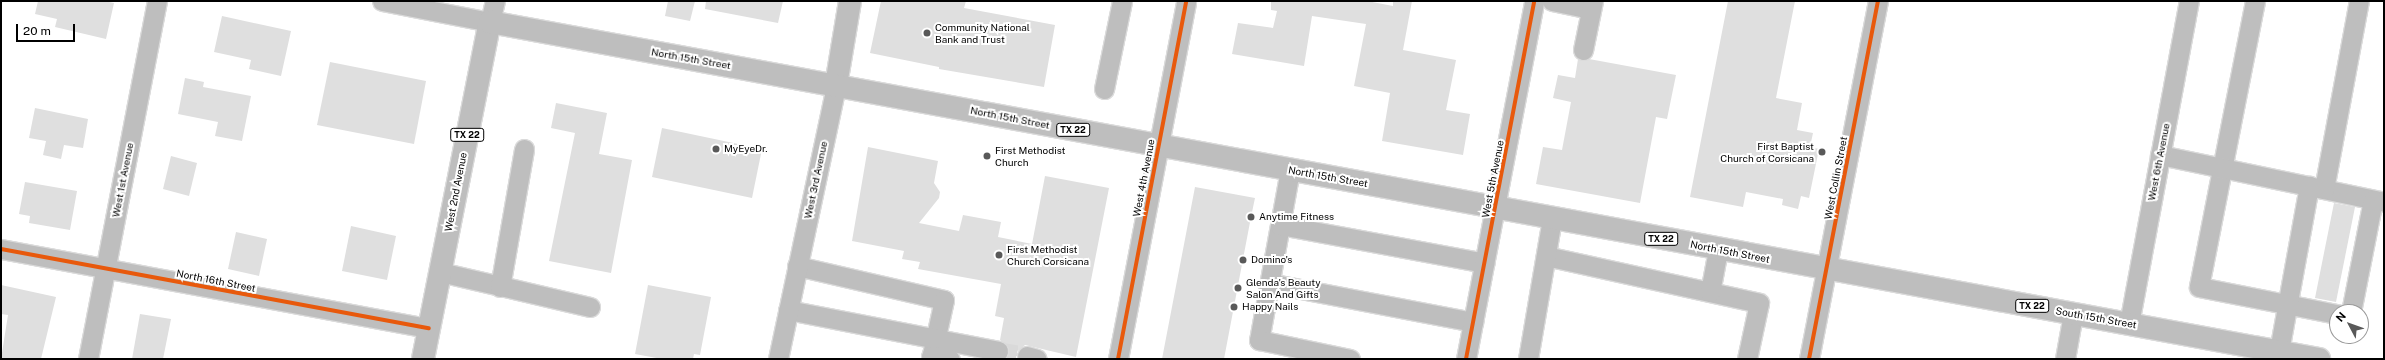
<!DOCTYPE html>
<html>
<head>
<meta charset="utf-8">
<style>
  body { margin:0 }
  #map { position:relative; width:2385px; height:360px; overflow:hidden; background:#fff; font-family:"Public Sans",sans-serif }
  div>[style] { position:absolute }
  [style*='--x'] { left:calc(var(--x)*1px); top:calc(var(--y)*1px); width:calc(var(--w)*1px); rotate:calc(var(--a)*1deg) }
  .building>* { inset:0; background:#dfdfdf }
  .minor-tunnel>* { height:19px; margin-top:-9.5px; transform-origin:0; background:repeating-linear-gradient(90deg,#d9d9d9 0 19px,transparent 0 29px) }
  .roads { filter:drop-shadow(1px 0 #dbdbdb) drop-shadow(-1px 0 #dbdbdb) drop-shadow(0 1px #dbdbdb) drop-shadow(0 -1px #dbdbdb) }
  .minor>* { height:19px; margin:-9.5px; padding:0 9.5px; transform-origin:9.5px; border-radius:9.5px; background:#bebebe }
  .major>* { height:22px; margin:-11px; padding:0 11px; transform-origin:11px; border-radius:11px; background:#bebebe }
  .cycleway>* { height:4px; margin:-2px; padding:0 2px; transform-origin:2px; border-radius:2px; background:#e8590c }
  .dots>* { width:11px; height:11px; translate:-50% -50%; box-sizing:border-box; border:2px solid #fff; border-radius:50% }
  span { translate:-50% -50%; white-space:nowrap; text-align:center; line-height:1.15; -webkit-text-stroke:4px #fff; paint-order:stroke }
  .shield-label span { padding:1px 3px; background:#fff; border:1px solid; border-radius:3px; -webkit-text-stroke-width:0 }
  .shield-label { font-size:9px; color:#000; font-weight:700 }
  .poi-label { font-size:10px; color:#000 }
  .left { translate:0 -50%; text-align:left }
  .right { translate:-100% -50%; text-align:right }
  .street-label { font-size:10px; color:#000 }
  .frame { position:absolute; inset:0; border:2px solid #000; pointer-events:none }
  .north { position:absolute; left:2329px; top:304px; width:40px; height:40px; box-sizing:border-box; background:#fff; border:1px solid #999; border-radius:50%; rotate:311deg; font-size:11px; font-weight:700; line-height:16px; text-align:center; color:#000 }
  .north::after { content:''; display:block; margin:auto; width:14px; height:18px; background:#595959; clip-path:polygon(50% 0,100% 100%,50% 72%,0 100%) }
  .scale { position:absolute; left:16px; top:24px; width:59px; height:18px; box-sizing:border-box; border:2px solid #000; border-top:0; padding-left:5px; font-size:12px; line-height:14px; white-space:nowrap; color:#000; -webkit-text-stroke:3px #fff; paint-order:stroke }
</style>
</head>
<body>
<div id="map">
  <div class="building">
    <i style="clip-path:polygon(38px 1px,104px 1px,114px 3px,106px 39px,55px 27px,57px 19px,35px 14px)"></i>
    <i style="clip-path:polygon(668px 1px,695px 1px,690px 21px,665px 16px)"></i>
    <i style="clip-path:polygon(706px 1px,783px 1px,778px 23px,705px 9px)"></i>
    <i style="clip-path:polygon(881px 1px,966px 1px,964px 8px,1055px 25px,1044px 87px,939px 69px,939px 67px,870px 53px)"></i>
    <i style="clip-path:polygon(1271px 1px,1367px 1px,1393px 6px,1393px 1px,1412px 1px,1403px 50px,1456px 60px,1446px 110px,1470px 114px,1463px 155px,1382px 141px,1390px 93px,1354px 86px,1366px 24px,1312px 16px,1304px 66px,1232px 54px,1238px 23px,1273px 28px,1277px 11px,1271px 10px)"></i>
    <i style="clip-path:polygon(1728px 1px,1795px 1px,1776px 98px,1802px 103px,1797px 130px,1813px 133px,1810px 147px,1819px 149px,1809px 198px,1801px 196px,1798px 209px,1782px 205px,1783px 199px,1746px 192px,1743px 207px,1690px 197px)"></i>
    <i style="clip-path:polygon(222px 16px,291px 31px,281px 76px,249px 69px,251px 60px,214px 52px)"></i>
    <i style="clip-path:polygon(1578px 59px,1589px 59px,1676px 75px,1667px 119px,1656px 117px,1640px 203px,1536px 184px,1543px 147px,1562px 150px,1571px 102px,1553px 98px,1558px 75px,1575px 78px)"></i>
    <i style="clip-path:polygon(330px 62px,426px 81px,414px 144px,317px 125px)"></i>
    <i style="clip-path:polygon(185px 78px,204px 82px,203px 87px,251px 96px,242px 141px,215px 136px,218px 122px,178px 114px)"></i>
    <i style="clip-path:polygon(556px 103px,607px 113px,599px 154px,632px 160px,611px 273px,549px 261px,575px 133px,551px 128px)"></i>
    <i style="clip-path:polygon(35px 108px,88px 119px,83px 148px,64px 145px,61px 159px,43px 155px,46px 141px,29px 138px)"></i>
    <i style="clip-path:polygon(662px 128px,762px 149px,752px 198px,652px 177px)"></i>
    <i style="clip-path:polygon(868px 147px,938px 161px,934px 183px,940px 192px,939px 198px,919px 223px,959px 231px,963px 215px,1001px 222px,998px 237px,1032px 244px,1045px 176px,1109px 188px,1076px 357px,1025px 345px,1017px 352px,1016px 359px,1005px 359px,1008px 348px,1000px 340px,1004px 318px,995px 316px,1001px 284px,918px 269px,920px 262px,902px 259px,904px 251px,852px 241px)"></i>
    <i style="clip-path:polygon(171px 156px,197px 163px,189px 196px,163px 189px)"></i>
    <i style="clip-path:polygon(25px 182px,77px 191px,70px 230px,29px 223px,30px 216px,19px 214px)"></i>
    <i style="clip-path:polygon(1195px 187px,1255px 198px,1251px 217px,1224px 359px,1162px 359px)"></i>
    <i style="clip-path:polygon(2334px 203px,2355px 207px,2336px 302px,2315px 298px)"></i>
    <i style="clip-path:polygon(351px 226px,396px 236px,387px 280px,342px 271px)"></i>
    <i style="clip-path:polygon(236px 232px,267px 239px,259px 276px,228px 269px)"></i>
    <i style="clip-path:polygon(1px 285px,56px 297px,41px 359px,1px 359px,8px 315px,1px 314px)"></i>
    <i style="clip-path:polygon(648px 285px,711px 297px,700px 355px,694px 354px,693px 359px,662px 359px,635px 354px)"></i>
    <i style="clip-path:polygon(140px 314px,171px 319px,163px 359px,132px 359px)"></i>
  </div>
  <div class="minor-tunnel">
    <i style="--x:998;--y:351;--w:29;--a:10"></i>
  </div>
  <div class="roads">
    <div class="minor">
      <i style="--x:382;--y:1;--w:110;--a:11"></i>
      <i style="--x:490;--y:22;--w:22;--a:-77"></i>
      <i style="--x:1552;--y:1;--w:40;--a:12"></i>
      <i style="--x:2255;--y:1;--w:291;--a:101.1"></i>
      <i style="--x:2199;--y:287;--w:141;--a:11.1"></i>
      <i style="--x:1583;--y:50;--w:50;--a:-78.5"></i>
      <i style="--x:1104;--y:89;--w:90;--a:-78.4"></i>
      <i style="--x:2160;--y:155;--w:229;--a:11.8"></i>
      <i style="--x:1290;--y:170;--w:173;--a:100.3"></i>
      <i style="--x:1259;--y:340;--w:93;--a:11.8"></i>
      <i style="--x:2324;--y:189;--w:191;--a:-79.5"></i>
      <i style="--x:1280;--y:225;--w:208;--a:10.5"></i>
      <i style="--x:1;--y:249;--w:435;--a:10.5"></i>
      <i style="--x:1546;--y:256;--w:218;--a:12.4"></i>
      <i style="--x:1759;--y:303;--w:57;--a:102.1"></i>
      <i style="--x:797;--y:266;--w:151;--a:13"></i>
      <i style="--x:944;--y:300;--w:60;--a:102.4"></i>
      <i style="--x:440;--y:272;--w:154;--a:13.1"></i>
      <i style="--x:1269;--y:283;--w:208;--a:10.8"></i>
      <i style="--x:500;--y:287;--w:140;--a:-80.1"></i>
      <i style="--x:1710;--y:292;--w:43;--a:-79.2"></i>
      <i style="--x:788;--y:310;--w:214;--a:11"></i>
      <i style="--x:2351;--y:312;--w:114;--a:-78.9"></i>
      <i style="--x:2129;--y:324;--w:329;--a:-79.5"></i>
      <i style="--x:2279;--y:351;--w:168;--a:-79.7"></i>
      <i style="--x:931;--y:356;--w:19;--a:9"></i>
      <i style="--x:1027;--y:356;--w:10;--a:17"></i>
      <i style="--x:88;--y:359;--w:365;--a:-79.1"></i>
      <i style="--x:778;--y:359;--w:280;--a:-78"></i>
      <i style="--x:1118;--y:359;--w:364;--a:-79.2"></i>
      <i style="--x:1466;--y:359;--w:364;--a:-79.2"></i>
      <i style="--x:1528;--y:359;--w:143;--a:-80.3"></i>
      <i style="--x:1809;--y:359;--w:365;--a:-79.1"></i>
      <i style="--x:2065;--y:359;--w:46;--a:-79.9"></i>
    </div>
    <div class="major">
      <i style="--x:836;--y:85;--w:85;--a:-80.5"></i>
      <i style="--x:423;--y:359;--w:344;--a:-78.8"></i>
      <i style="--x:490;--y:22;--w:1860;--a:10.44"></i>
    </div>
  </div>
  <div class="cycleway">
    <i style="--x:1;--y:249;--w:435;--a:10.5"></i>
    <i style="--x:1118;--y:359;--w:364;--a:-79.2"></i>
    <i style="--x:1466;--y:359;--w:364;--a:-79.2"></i>
    <i style="--x:1809;--y:359;--w:365;--a:-79.1"></i>
  </div>
  <div class="dots">
    <i style="left:927px;top:33px;background:#595959"></i>
    <i style="left:716px;top:149px;background:#595959"></i>
    <i style="left:1822px;top:152px;background:#595959"></i>
    <i style="left:987px;top:156px;background:#595959"></i>
    <i style="left:1251px;top:217px;background:#595959"></i>
    <i style="left:999px;top:255px;background:#595959"></i>
    <i style="left:1243px;top:260px;background:#595959"></i>
    <i style="left:1238px;top:288px;background:#595959"></i>
    <i style="left:1234px;top:307px;background:#595959"></i>
  </div>
  <div class="shield-label">
    <span style="left:1073px;top:130px">TX 22</span>
    <span style="left:467px;top:135px">TX 22</span>
    <span style="left:1661px;top:239px">TX 22</span>
    <span style="left:2032px;top:306px">TX 22</span>
  </div>
  <div class="poi-label">
    <span class="left" style="left:935px;top:33px">Community National<br>Bank and Trust</span>
    <span class="right" style="left:1814px;top:152px">First Baptist<br>Church of Corsicana</span>
    <span class="left" style="left:724px;top:149px">MyEyeDr.</span>
    <span class="left" style="left:995px;top:156px">First Methodist<br>Church</span>
    <span class="left" style="left:1259px;top:217px">Anytime Fitness</span>
    <span class="left" style="left:1007px;top:255px">First Methodist<br>Church Corsicana</span>
    <span class="left" style="left:1251px;top:260px">Domino's</span>
    <span class="left" style="left:1246px;top:288px">Glenda's Beauty<br>Salon And Gifts</span>
    <span class="left" style="left:1242px;top:307px">Happy Nails</span>
  </div>
  <div class="street-label">
    <span style="left:691px;top:59px;rotate:10deg">North 15th Street</span>
    <span style="left:1010px;top:118px;rotate:11deg">North 15th Street</span>
    <span style="left:2159px;top:162px;rotate:-79deg">West 6th Avenue</span>
    <span style="left:1328px;top:177px;rotate:10deg">North 15th Street</span>
    <span style="left:1144px;top:178px;rotate:-79deg">West 4th Avenue</span>
    <span style="left:1836px;top:178px;rotate:-79deg">West Collin Street</span>
    <span style="left:1493px;top:179px;rotate:-79deg">West 5th Avenue</span>
    <span style="left:123px;top:180px;rotate:-79deg">West 1st Avenue</span>
    <span style="left:816px;top:180px;rotate:-78deg">West 3rd Avenue</span>
    <span style="left:456px;top:192px;rotate:-79deg">West 2nd Avenue</span>
    <span style="left:1730px;top:252px;rotate:11deg">North 15th Street</span>
    <span style="left:216px;top:281px;rotate:11deg">North 16th Street</span>
    <span style="left:2096px;top:318px;rotate:10deg">South 15th Street</span>
  </div>
  <div class="frame"></div>
  <div class="north">N</div>
  <div class="scale">20 m</div>
</div>
</body>
</html>
